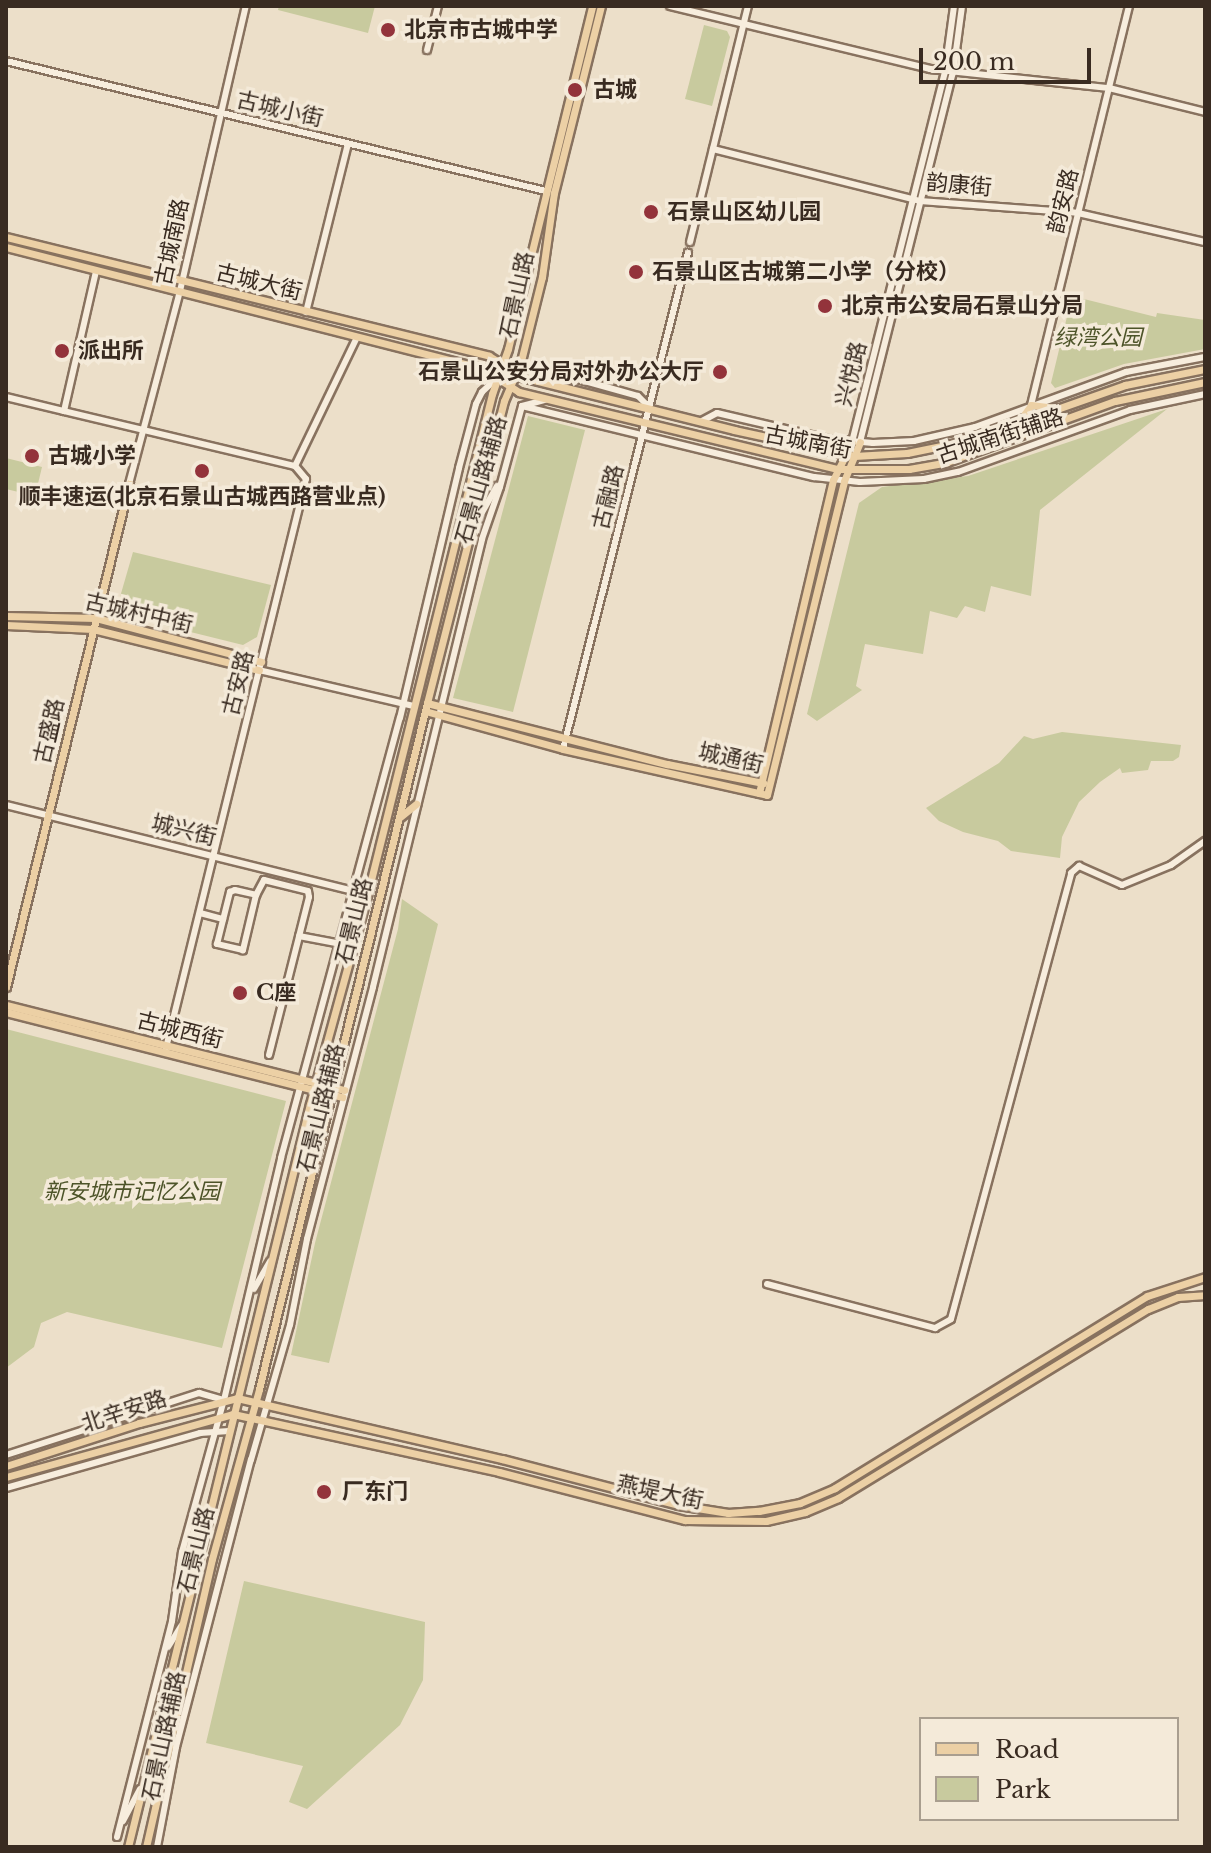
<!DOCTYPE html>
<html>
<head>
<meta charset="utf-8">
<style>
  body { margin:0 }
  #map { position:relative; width:1211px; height:1853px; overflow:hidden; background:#ecdfc9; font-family:"Libre Baskerville","Noto Sans SC",serif }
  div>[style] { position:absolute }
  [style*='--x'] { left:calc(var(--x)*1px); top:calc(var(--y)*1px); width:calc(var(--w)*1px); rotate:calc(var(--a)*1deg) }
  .green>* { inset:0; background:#c8ca9e }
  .roads { filter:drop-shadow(2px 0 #88725f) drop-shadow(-2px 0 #88725f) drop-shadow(0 2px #88725f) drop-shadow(0 -2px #88725f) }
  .minor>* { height:6px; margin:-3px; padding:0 3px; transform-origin:3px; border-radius:3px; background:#f7eddd }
  .major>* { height:7px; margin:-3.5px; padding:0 3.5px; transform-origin:3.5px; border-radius:3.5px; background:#ecd0a5 }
  .dots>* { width:22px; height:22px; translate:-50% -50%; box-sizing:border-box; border:4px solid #f4ead9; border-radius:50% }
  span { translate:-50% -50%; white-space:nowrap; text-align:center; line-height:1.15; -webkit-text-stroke:7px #f4ead9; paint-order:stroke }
  .poi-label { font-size:22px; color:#392b21; font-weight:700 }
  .left { translate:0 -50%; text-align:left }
  .right { translate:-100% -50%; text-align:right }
  .street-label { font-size:22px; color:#392b21 }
  .park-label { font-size:22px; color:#4d5429; font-style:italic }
  .frame { position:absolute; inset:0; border:8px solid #392b21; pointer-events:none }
  .legend { position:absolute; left:919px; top:1717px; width:260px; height:104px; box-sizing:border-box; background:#f4ead9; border:2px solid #a99e8f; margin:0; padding:10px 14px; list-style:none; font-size:24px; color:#392b21 }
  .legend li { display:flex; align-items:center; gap:16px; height:40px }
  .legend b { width:40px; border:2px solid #a99e8f }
  .scale { position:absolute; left:919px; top:48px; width:172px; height:36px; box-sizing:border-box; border:4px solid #392b21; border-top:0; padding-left:10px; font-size:24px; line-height:28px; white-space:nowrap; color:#392b21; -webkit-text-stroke:6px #f4ead9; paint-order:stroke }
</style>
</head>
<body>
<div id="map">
  <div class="green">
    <i style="clip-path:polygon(279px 6px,375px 6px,368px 33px,278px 10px)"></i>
    <i style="clip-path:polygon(704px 25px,727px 31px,730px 37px,712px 106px,685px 99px)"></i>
    <i style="clip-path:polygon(1072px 296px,1156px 317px,1157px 313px,1205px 320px,1205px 349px,1124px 364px,1055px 388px,1051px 383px)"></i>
    <i style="clip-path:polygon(1167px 409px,1040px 510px,1031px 596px,991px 586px,985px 612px,965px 606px,957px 618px,930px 611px,923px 654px,865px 644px,856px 686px,862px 690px,817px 721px,807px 714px,859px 503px,882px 487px,968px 476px)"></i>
    <i style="clip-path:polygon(528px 416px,585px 430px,513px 712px,453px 698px)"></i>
    <i style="clip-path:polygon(6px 458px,42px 467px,35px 496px,6px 489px)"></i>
    <i style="clip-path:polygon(133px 552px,271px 585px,257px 637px,243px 645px,130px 617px,120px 597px)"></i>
    <i style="clip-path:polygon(1062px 732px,1181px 745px,1179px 757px,1173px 761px,1151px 761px,1148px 770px,1122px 773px,1120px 768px,1100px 782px,1079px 802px,1062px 837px,1060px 858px,1011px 851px,998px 841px,963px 832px,939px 821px,926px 808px,999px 763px,1024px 736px,1033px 739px)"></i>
    <i style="clip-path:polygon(402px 899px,438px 924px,329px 1363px,291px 1355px,315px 1243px,398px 929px)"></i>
    <i style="clip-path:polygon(6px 1029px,286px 1101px,222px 1348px,67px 1312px,41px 1323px,34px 1347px,6px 1368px)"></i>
    <i style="clip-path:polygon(244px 1581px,425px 1622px,423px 1680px,400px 1725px,307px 1809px,289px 1802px,303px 1766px,206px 1743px)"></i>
  </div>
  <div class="roads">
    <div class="minor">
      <i style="--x:670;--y:6;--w:268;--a:13.6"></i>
      <i style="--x:930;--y:69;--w:180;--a:6.1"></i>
      <i style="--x:1109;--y:88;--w:99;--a:14"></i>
      <i style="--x:427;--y:50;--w:45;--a:-76"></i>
      <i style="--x:6;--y:61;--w:555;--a:13.54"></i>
      <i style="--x:713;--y:149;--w:213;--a:14.1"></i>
      <i style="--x:920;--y:201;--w:158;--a:4.3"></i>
      <i style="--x:1078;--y:213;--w:130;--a:12.9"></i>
      <i style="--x:690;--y:242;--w:243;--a:-76.2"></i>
      <i style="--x:306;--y:312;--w:173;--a:-76"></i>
      <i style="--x:555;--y:384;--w:20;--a:-18"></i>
      <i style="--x:574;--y:378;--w:66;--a:15.7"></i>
      <i style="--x:638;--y:396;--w:16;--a:45"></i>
      <i style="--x:6;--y:397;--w:60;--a:13.6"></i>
      <i style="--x:64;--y:411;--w:144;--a:-77.1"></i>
      <i style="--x:1031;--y:405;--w:411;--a:-76.2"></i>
      <i style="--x:522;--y:406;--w:301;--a:13.7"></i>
      <i style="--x:814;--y:477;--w:46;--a:6.2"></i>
      <i style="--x:860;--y:482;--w:64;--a:-2.7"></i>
      <i style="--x:924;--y:479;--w:35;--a:-12"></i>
      <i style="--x:958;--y:472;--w:183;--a:-19.8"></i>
      <i style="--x:1130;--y:410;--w:77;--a:-12"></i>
      <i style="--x:64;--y:411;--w:237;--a:13.4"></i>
      <i style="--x:702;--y:421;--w:17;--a:-28"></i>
      <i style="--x:717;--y:413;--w:115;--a:13.1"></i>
      <i style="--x:829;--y:439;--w:44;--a:5.2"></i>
      <i style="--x:873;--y:443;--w:41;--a:-2.8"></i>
      <i style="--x:914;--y:441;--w:63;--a:-12.9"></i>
      <i style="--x:975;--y:427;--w:161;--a:-20"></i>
      <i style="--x:1126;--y:372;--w:80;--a:-10.8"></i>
      <i style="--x:852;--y:442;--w:382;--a:-75.9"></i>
      <i style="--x:945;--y:72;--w:67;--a:-82.2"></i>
      <i style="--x:860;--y:442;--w:381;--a:-75.9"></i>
      <i style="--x:953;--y:73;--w:68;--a:-82.3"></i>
      <i style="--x:129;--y:484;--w:200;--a:-75.2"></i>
      <i style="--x:180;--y:291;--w:293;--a:-77"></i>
      <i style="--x:475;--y:525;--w:45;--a:-60.6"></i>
      <i style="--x:259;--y:670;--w:159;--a:13.1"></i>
      <i style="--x:563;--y:749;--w:512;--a:-75.86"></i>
      <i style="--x:6;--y:805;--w:358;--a:13.9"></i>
      <i style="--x:235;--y:890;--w:22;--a:13"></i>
      <i style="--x:256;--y:895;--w:57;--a:103.3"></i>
      <i style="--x:243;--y:950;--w:27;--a:-167"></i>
      <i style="--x:217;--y:944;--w:54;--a:-76"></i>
      <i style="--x:230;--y:892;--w:5;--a:-22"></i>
      <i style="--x:256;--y:895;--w:17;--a:-62"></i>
      <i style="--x:264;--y:880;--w:45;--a:14"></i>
      <i style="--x:308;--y:891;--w:6;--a:81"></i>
      <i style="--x:309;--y:897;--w:163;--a:104.2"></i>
      <i style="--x:200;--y:913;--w:24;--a:15"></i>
      <i style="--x:345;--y:934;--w:45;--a:-63.4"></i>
      <i style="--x:299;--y:936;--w:43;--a:10.8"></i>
      <i style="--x:166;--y:1048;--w:586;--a:-76.18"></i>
      <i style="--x:306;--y:479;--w:17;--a:-130"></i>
      <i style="--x:295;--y:466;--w:143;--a:-64.3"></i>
      <i style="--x:767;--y:1284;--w:174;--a:14.7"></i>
      <i style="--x:935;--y:1328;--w:18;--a:-29"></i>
      <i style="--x:951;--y:1319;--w:462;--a:-74.9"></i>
      <i style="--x:1071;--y:873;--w:11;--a:-41"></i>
      <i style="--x:1079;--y:866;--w:47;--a:23.8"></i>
      <i style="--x:1122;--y:885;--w:53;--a:-22.2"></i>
      <i style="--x:1171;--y:865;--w:42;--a:-35.2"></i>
      <i style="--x:254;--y:1289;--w:32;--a:-60"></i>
      <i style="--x:6;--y:1455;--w:203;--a:-17.8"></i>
      <i style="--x:199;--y:1393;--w:26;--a:16"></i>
      <i style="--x:6;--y:1488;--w:202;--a:-15.8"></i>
      <i style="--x:200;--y:1433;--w:29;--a:-4"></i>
      <i style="--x:168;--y:1647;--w:25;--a:-58"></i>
      <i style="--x:123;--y:1821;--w:36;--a:-62"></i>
      <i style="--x:117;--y:1837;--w:223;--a:-75.7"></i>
      <i style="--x:172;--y:1621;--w:70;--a:-81.8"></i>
      <i style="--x:182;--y:1552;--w:158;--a:-74.6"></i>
      <i style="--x:224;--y:1400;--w:249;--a:-76.7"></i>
      <i style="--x:281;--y:1158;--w:456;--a:-74.9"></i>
      <i style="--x:400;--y:718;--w:257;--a:-76.7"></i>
      <i style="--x:459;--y:468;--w:66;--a:-75.1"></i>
      <i style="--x:476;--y:404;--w:13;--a:-63"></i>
      <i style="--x:482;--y:392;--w:21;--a:-43"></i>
      <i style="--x:157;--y:1847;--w:102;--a:-79.2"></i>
      <i style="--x:176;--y:1747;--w:297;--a:-75.4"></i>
      <i style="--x:251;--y:1460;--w:141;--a:-73.9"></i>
      <i style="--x:290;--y:1325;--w:88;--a:-78.8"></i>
      <i style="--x:307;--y:1239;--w:260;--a:-75.3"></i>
      <i style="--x:373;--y:987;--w:461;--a:-76.3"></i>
      <i style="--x:482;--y:539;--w:55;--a:-70.9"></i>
      <i style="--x:500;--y:487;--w:84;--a:-74.8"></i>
      <i style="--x:522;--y:406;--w:24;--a:-15"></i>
    </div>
    <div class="major">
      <i style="--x:6;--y:237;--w:497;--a:13.8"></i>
      <i style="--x:489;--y:356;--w:39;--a:32"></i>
      <i style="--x:522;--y:377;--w:219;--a:14"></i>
      <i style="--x:734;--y:430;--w:123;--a:12.2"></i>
      <i style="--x:854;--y:456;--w:53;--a:-3.2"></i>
      <i style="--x:907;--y:453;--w:60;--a:-11.5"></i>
      <i style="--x:966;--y:441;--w:169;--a:-19.4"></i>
      <i style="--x:1125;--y:385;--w:82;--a:-11.3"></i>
      <i style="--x:6;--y:247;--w:491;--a:14.3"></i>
      <i style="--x:482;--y:368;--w:44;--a:33"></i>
      <i style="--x:519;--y:392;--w:328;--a:13.6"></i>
      <i style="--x:838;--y:469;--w:71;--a:0"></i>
      <i style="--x:909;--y:469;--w:39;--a:-10"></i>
      <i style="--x:947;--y:462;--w:179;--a:-20"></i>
      <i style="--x:1115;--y:401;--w:92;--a:-11.9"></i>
      <i style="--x:1018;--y:423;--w:22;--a:-54"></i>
      <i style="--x:1031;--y:405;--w:26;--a:7"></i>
      <i style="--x:6;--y:616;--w:90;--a:1.3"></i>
      <i style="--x:96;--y:618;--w:171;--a:14.9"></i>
      <i style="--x:6;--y:625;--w:87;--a:2.6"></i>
      <i style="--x:93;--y:629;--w:171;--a:13.9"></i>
      <i style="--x:427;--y:703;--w:248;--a:14.3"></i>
      <i style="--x:667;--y:764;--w:98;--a:11.2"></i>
      <i style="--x:425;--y:711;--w:143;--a:15.4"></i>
      <i style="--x:563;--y:749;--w:209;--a:12.7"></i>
      <i style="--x:767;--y:795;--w:323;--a:-76.2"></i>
      <i style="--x:844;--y:481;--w:42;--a:-67.7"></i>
      <i style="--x:759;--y:793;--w:322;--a:-76.7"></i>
      <i style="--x:833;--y:480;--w:42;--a:-63.4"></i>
      <i style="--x:400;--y:817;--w:21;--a:-39"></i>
      <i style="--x:6;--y:987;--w:518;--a:-76.26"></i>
      <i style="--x:6;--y:1005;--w:349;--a:14.1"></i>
      <i style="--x:6;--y:1012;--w:347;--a:14.2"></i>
      <i style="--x:6;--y:1466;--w:140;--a:-17.9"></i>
      <i style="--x:139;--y:1423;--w:101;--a:-14.3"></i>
      <i style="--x:237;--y:1398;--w:272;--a:13"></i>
      <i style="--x:502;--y:1459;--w:182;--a:14.6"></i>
      <i style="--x:678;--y:1505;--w:51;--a:9.1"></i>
      <i style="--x:728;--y:1513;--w:31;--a:-4"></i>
      <i style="--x:759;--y:1511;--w:42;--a:-11"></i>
      <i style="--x:800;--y:1503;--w:38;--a:-23"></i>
      <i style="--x:835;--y:1488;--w:366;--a:-31.6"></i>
      <i style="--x:1147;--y:1296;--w:61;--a:-18.1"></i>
      <i style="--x:6;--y:1477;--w:236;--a:-15.5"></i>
      <i style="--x:233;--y:1414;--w:272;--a:12.3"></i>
      <i style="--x:499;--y:1472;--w:192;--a:14.5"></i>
      <i style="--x:685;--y:1520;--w:81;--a:0.7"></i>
      <i style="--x:766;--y:1521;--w:40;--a:-13"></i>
      <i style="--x:805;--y:1512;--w:36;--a:-23"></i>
      <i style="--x:838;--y:1498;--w:363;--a:-31.4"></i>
      <i style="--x:1148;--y:1309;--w:32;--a:-22"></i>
      <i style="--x:1178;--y:1297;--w:27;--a:-4"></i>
      <i style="--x:128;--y:1847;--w:765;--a:-76.24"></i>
      <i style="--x:310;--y:1104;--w:228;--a:-74.7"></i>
      <i style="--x:370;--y:884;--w:505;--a:-76.02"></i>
      <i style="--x:492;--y:394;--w:48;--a:-70.4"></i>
      <i style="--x:508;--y:349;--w:353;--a:-76.2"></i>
      <i style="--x:146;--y:1847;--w:295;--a:-77.1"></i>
      <i style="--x:212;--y:1559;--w:176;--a:-74.5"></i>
      <i style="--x:259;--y:1389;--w:706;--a:-76.24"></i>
      <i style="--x:427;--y:703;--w:312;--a:-75.7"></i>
      <i style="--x:504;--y:401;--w:43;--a:-67"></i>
      <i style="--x:521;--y:361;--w:87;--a:-76"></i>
      <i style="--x:542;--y:277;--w:85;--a:-81.9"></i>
      <i style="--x:554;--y:193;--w:193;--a:-75.9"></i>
    </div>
  </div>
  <div class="dots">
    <i style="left:388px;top:30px;background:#93333b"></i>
    <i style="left:575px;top:90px;background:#93333b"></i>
    <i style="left:651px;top:212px;background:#93333b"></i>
    <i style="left:636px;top:272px;background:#93333b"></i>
    <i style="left:825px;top:306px;background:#93333b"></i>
    <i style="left:62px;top:351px;background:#93333b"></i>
    <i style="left:720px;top:372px;background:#93333b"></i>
    <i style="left:32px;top:456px;background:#93333b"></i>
    <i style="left:202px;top:471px;background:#93333b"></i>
    <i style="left:240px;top:993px;background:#93333b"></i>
    <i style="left:324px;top:1492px;background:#93333b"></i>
  </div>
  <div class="poi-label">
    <span class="left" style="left:404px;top:30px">北京市古城中学</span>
    <span class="left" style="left:593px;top:90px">古城</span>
    <span class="left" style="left:667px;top:212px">石景山区幼儿园</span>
    <span class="left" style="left:652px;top:272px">石景山区古城第二小学（分校）</span>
    <span class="left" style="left:841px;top:306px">北京市公安局石景山分局</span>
    <span class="left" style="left:78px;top:351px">派出所</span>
    <span class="right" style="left:704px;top:372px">石景山公安分局对外办公大厅</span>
    <span class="left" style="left:48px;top:456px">古城小学</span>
    <span style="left:202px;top:497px">顺丰速运(北京石景山古城西路营业点)</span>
    <span class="left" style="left:256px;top:993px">C座</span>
    <span class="left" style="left:342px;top:1492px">厂东门</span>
  </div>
  <div class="street-label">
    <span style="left:280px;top:109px;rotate:13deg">古城小街</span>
    <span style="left:959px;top:185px;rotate:5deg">韵康街</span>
    <span style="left:1063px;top:201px;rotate:-76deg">韵安路</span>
    <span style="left:172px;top:242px;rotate:-78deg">古城南路</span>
    <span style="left:259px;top:282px;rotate:14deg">古城大街</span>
    <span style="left:517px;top:295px;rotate:-78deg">石景山路</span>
    <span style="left:851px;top:374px;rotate:-76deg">兴悦路</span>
    <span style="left:1000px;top:436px;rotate:-18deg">古城南街辅路</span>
    <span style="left:808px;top:442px;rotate:11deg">古城南街</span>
    <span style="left:481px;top:480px;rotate:-74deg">石景山路辅路</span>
    <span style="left:608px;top:497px;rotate:-76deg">古融路</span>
    <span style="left:139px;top:613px;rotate:13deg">古城村中街</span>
    <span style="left:238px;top:683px;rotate:-76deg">古安路</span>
    <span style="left:49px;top:731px;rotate:-77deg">古盛路</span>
    <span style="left:731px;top:758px;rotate:13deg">城通街</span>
    <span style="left:184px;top:830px;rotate:14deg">城兴街</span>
    <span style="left:354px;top:921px;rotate:-76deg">石景山路</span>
    <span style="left:180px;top:1030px;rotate:14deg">古城西街</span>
    <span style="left:321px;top:1108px;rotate:-76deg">石景山路辅路</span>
    <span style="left:124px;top:1411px;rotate:-18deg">北辛安路</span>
    <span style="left:660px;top:1492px;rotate:12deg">燕堤大街</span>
    <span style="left:196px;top:1550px;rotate:-76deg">石景山路</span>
    <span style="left:164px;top:1736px;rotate:-78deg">石景山路辅路</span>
  </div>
  <div class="park-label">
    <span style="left:1098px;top:338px">绿湾公园</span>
    <span style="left:132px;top:1192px">新安城市记忆公园</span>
  </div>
  <div class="frame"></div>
  <ul class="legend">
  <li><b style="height:10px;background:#ecd0a5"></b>Road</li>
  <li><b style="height:22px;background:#c8ca9e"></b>Park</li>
  </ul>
  <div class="scale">200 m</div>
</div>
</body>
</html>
